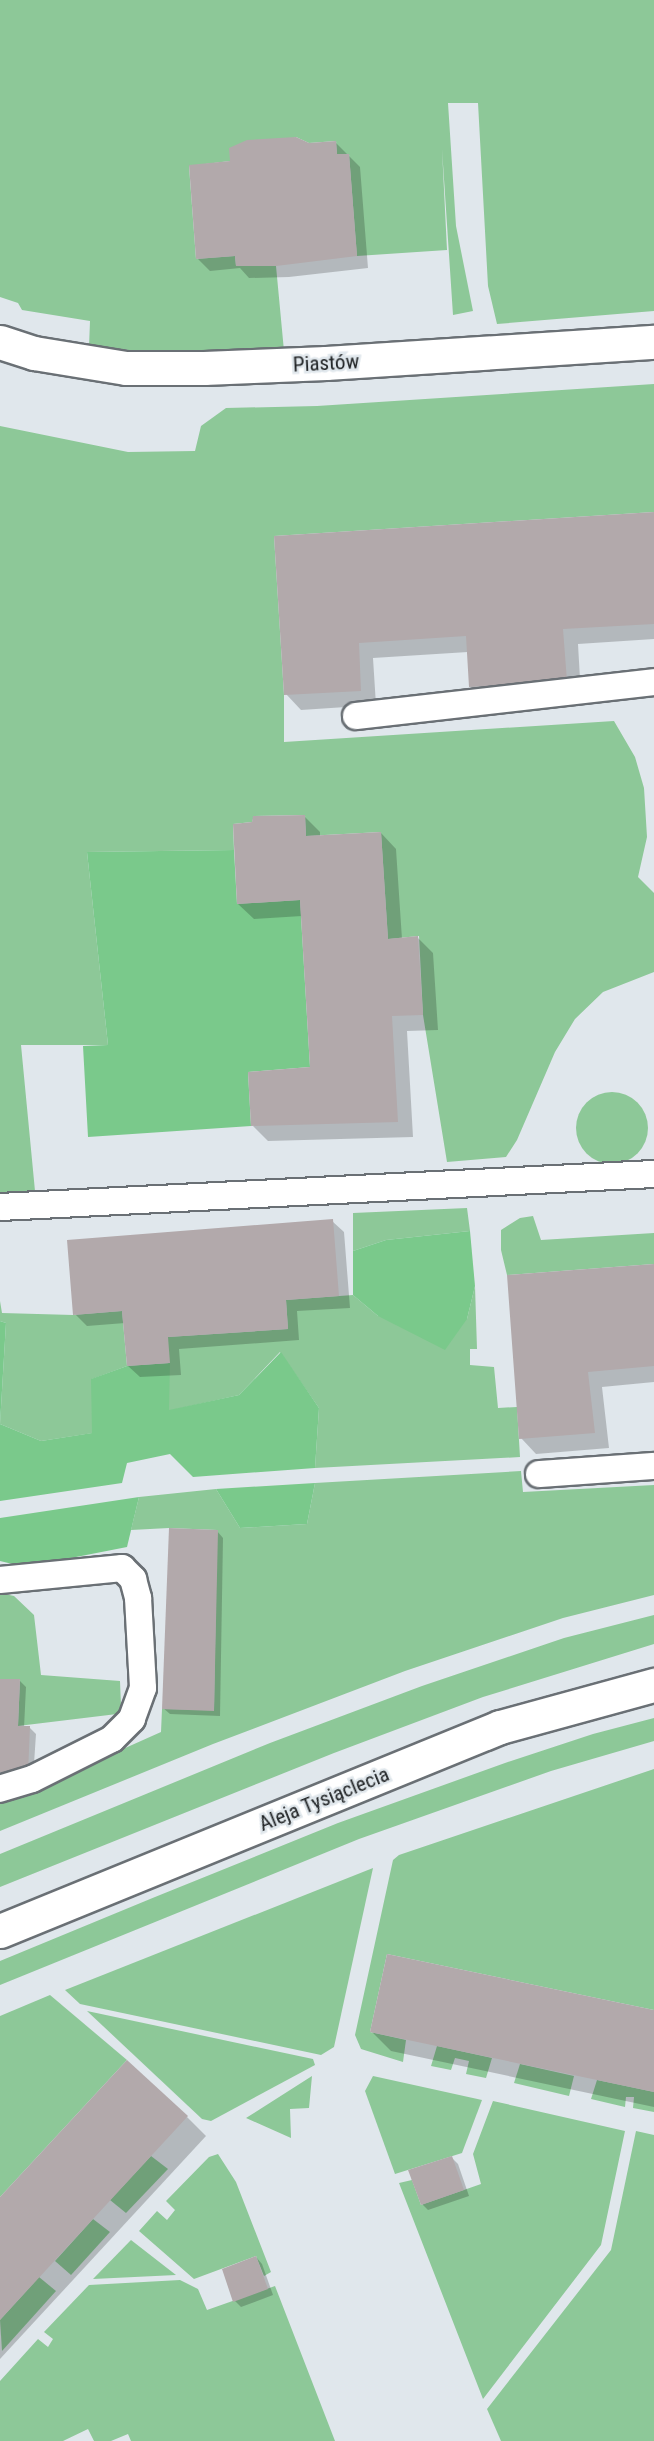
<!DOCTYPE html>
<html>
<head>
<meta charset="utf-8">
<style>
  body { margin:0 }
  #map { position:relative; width:654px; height:2441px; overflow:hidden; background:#e0e7ec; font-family:"Roboto Condensed",sans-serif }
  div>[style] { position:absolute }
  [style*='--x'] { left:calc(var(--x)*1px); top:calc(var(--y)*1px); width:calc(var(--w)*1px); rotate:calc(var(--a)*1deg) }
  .green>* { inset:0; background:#8dc898 }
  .round { border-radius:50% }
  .forest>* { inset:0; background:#7ac98b }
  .shadow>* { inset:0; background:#0003 }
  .building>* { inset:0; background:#b2a9ab }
  .roads { filter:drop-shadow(2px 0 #6a7075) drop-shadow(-2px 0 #6a7075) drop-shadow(0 2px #6a7075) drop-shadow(0 -2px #6a7075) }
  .service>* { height:26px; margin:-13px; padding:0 13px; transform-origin:13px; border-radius:13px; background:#fff }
  .minor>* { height:33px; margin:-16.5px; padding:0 16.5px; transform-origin:16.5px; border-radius:16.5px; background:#fff }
  .tertiary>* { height:33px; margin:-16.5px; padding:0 16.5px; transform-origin:16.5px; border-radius:16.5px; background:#fff }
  span { translate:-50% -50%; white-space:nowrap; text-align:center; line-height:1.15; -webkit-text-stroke:5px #e0e7ec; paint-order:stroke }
  .street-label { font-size:21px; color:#212426 }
</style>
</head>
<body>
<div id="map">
  <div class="green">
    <i style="clip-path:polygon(0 0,654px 0,654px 311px,497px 324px,488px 286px,478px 103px,448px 103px,456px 226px,473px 311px,453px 315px,442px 149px,447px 250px,357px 256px,349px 154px,337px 154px,336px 141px,309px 143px,296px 137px,230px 161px,189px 166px,196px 259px,235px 256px,236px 266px,276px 266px,284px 351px,183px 354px,89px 347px,90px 321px,22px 310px,18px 303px,0 297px)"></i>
    <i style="clip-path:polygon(654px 384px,654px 512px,274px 536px,284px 695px,284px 742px,614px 721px,635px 757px,644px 788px,647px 837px,638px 877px,654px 893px,654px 972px,603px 992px,575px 1019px,555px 1052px,517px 1140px,506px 1157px,447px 1162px,423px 1015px,419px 936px,388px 939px,381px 832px,306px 836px,305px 815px,254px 816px,252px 822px,233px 824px,234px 850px,87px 852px,108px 1045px,21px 1045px,35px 1191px,0 1193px,0 426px,128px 452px,195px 451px,201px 426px,226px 408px,317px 406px)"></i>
    <i class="round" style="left:576px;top:1092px;width:72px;height:72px"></i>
    <i style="clip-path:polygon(467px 1208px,470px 1231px,386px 1240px,353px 1251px,353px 1213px)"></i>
    <i style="clip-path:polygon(533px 1216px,541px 1240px,654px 1233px,654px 1264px,507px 1275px,501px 1250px,501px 1230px,520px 1218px)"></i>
    <i style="clip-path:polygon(475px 1286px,477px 1349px,470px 1349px,470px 1365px,494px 1367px,498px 1408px,517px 1407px,520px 1457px,315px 1468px,319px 1408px,280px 1352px,239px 1395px,168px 1411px,168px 1337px,288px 1329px,286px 1300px,353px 1295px,378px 1316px,467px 1319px)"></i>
    <i style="clip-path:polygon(0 1301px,2px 1313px,73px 1315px,122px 1311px,127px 1366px,92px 1379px,93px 1433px,41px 1441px,0 1424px,6px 1323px,0 1321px)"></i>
    <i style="clip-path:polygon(521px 1471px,523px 1492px,654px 1485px,654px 1595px,563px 1618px,405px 1671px,213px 1744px,0 1831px,0 1804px,161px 1732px,162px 1709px,214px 1710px,217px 1530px,169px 1528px,131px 1530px,139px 1497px,216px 1489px,240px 1528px,307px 1524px,315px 1483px)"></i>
    <i style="clip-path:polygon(0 1593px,14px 1596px,34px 1615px,41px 1675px,120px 1681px,121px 1706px,117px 1714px,18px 1726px,20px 1680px,0 1679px)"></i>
    <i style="clip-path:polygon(654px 1615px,654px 1644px,483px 1697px,334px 1753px,0 1887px,0 1854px,270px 1743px,422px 1686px,564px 1638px)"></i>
    <i style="clip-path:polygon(654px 1718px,654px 1741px,551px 1771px,359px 1839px,0 1985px,0 1961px,155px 1897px,338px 1823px,505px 1763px,593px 1734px)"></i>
    <i style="clip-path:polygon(654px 1769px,654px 2010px,387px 1954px,370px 2032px,406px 2040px,403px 2062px,361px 2049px,355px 2035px,393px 1860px,399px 1855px)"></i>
    <i style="clip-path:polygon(373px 1868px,334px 2047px,321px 2055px,80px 2004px,65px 1990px)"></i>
    <i style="clip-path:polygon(50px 1995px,127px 2060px,0 2197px,0 2016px)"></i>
    <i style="clip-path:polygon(87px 2011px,313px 2059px,315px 2065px,211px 2121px,202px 2119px)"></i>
    <i style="clip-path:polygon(437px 2046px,492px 2058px,486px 2078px,466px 2074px,469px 2061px,455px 2058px,451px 2070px,431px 2066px)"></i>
    <i style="clip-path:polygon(520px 2064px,574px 2076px,569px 2096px,514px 2083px)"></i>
    <i style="clip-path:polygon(312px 2076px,309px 2108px,290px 2109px,291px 2138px,246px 2118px)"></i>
    <i style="clip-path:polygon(373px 2076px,482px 2100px,462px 2153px,395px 2174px,365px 2091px)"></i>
    <i style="clip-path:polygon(597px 2080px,654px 2092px,654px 2112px,633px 2108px,634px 2097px,626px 2097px,625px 2107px,591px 2099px)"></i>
    <i style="clip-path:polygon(493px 2101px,625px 2131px,601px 2245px,483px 2399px,399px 2183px,412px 2180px,421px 2205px,481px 2184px,473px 2154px)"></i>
    <i style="clip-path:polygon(636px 2131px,654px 2135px,654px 2441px,501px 2441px,487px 2409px,611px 2250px)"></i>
    <i style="clip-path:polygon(218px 2154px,236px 2182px,271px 2272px,264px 2276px,256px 2256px,194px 2279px,139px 2231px,157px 2211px,167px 2220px,175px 2210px,166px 2201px,209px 2157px)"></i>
    <i style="clip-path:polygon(151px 2156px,168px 2169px,126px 2213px,110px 2200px)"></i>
    <i style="clip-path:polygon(93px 2219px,110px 2232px,71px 2275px,55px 2261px)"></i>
    <i style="clip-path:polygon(131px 2240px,176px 2275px,93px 2279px)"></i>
    <i style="clip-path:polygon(39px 2277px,56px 2291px,2px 2351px,0 2320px)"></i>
    <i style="clip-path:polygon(180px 2280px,198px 2289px,207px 2310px,275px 2286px,335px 2441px,131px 2441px,128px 2434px,111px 2441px,94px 2441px,88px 2429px,63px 2441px,0 2441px,0 2381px,38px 2339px,48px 2347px,53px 2339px,44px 2332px,89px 2285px)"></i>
  </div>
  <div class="forest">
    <i style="clip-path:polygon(234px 850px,237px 904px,300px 900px,310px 1067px,248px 1072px,251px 1126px,88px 1137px,83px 1046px,108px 1045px,87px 852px)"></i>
    <i style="clip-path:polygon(470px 1231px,475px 1286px,467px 1319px,445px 1350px,378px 1316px,353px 1295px,353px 1251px,386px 1240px)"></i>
    <i style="clip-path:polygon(0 1321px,6px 1323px,0 1424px,41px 1441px,92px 1433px,91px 1379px,127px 1366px,170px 1363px,169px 1410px,239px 1395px,281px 1352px,319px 1408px,315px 1468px,193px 1477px,170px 1454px,127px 1463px,122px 1483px,0 1501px)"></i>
    <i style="clip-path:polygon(315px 1483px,307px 1524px,240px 1528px,216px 1489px)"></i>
    <i style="clip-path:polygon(139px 1497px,127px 1547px,25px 1567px,0 1561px,0 1518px)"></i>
  </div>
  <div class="shadow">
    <i style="clip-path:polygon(335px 142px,360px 167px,368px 268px,289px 277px,249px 278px,240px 268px,210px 271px,198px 259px,232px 163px,309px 144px)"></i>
    <i style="clip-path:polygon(654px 513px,654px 639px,578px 644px,581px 696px,485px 702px,470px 686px,468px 652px,373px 658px,376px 705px,301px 710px,286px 694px,276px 537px)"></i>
    <i style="clip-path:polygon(304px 816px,320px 832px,320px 837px,381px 833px,396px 849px,402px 939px,418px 938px,433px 953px,438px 1030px,407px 1031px,413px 1137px,268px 1141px,253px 1126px,312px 1068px,302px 916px,254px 919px,238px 904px)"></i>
    <i style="clip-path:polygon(332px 1221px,344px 1232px,350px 1308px,297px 1311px,299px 1340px,179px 1349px,181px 1375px,140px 1377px,128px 1366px,125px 1323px,87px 1326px,75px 1314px)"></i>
    <i style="clip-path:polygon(654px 1266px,654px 1382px,602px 1387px,609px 1448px,536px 1454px,521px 1438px)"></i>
    <i style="clip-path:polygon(217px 1531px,223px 1538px,220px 1716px,170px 1714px,163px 1708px)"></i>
    <i style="clip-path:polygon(0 1680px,20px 1681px,26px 1687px,24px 1728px,30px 1728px,36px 1734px,33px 1779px,0 1778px)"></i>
    <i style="clip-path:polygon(654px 2012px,654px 2107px,391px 2051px,372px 2032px)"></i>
    <i style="clip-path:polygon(187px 2117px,206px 2136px,0 2359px,0 2199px)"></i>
    <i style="clip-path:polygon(452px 2158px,458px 2164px,469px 2196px,428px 2210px,422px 2204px)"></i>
    <i style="clip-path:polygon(256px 2257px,262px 2264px,273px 2295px,241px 2307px,235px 2301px)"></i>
  </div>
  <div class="building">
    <i style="clip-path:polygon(296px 137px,309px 143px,336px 141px,337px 154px,349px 154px,357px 256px,276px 266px,236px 266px,235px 256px,196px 259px,189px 165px,230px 161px,229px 148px,247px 140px)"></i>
    <i style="clip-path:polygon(654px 512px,654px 624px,563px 629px,567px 681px,469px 687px,466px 636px,359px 643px,361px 691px,284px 695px,274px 536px)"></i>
    <i style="clip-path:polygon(305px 815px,306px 836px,381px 832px,388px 939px,418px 936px,423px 1015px,392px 1016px,398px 1122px,251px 1126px,248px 1072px,310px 1067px,300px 900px,237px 904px,233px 824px,252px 822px,253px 816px)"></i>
    <i style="clip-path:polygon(333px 1219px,339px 1296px,286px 1300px,288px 1329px,168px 1337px,170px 1363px,127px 1366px,122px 1311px,73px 1315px,67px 1240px)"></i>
    <i style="clip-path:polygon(654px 1264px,654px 1366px,588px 1372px,595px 1433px,519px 1439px,507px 1275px)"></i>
    <i style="clip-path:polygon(169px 1528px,218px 1530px,214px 1711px,162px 1709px)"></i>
    <i style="clip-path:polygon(0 1679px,20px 1679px,18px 1726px,30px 1726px,28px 1774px,0 1772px)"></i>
    <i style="clip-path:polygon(387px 1954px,654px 2010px,654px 2092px,370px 2032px)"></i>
    <i style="clip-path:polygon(127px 2060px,188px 2116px,0 2320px,0 2197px)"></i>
    <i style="clip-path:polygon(452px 2156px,464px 2190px,421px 2205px,408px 2170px)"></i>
    <i style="clip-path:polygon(256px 2256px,268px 2289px,233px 2302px,222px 2269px)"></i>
  </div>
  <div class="roads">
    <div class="service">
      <i style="--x:356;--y:716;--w:300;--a:-6.5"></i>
      <i style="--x:0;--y:1207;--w:655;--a:-2.89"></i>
      <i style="--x:539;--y:1474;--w:115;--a:-4"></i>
      <i style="--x:0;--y:1580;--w:123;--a:-5.6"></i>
      <i style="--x:122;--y:1568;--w:16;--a:45"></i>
      <i style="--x:133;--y:1579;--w:20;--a:75"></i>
      <i style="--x:138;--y:1598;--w:90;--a:86.8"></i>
      <i style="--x:143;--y:1688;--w:33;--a:110"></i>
      <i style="--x:132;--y:1719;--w:28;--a:135"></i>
      <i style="--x:112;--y:1739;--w:89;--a:153.4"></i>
      <i style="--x:32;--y:1779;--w:34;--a:163"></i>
    </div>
    <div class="minor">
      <i style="--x:0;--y:342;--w:36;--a:18"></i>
      <i style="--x:34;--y:353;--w:93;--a:9.3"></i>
      <i style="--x:126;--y:368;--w:78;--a:0"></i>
      <i style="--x:204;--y:368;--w:122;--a:-2.3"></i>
      <i style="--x:326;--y:363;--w:329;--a:-3.7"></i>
    </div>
    <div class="tertiary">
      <i style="--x:0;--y:1931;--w:540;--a:-22.2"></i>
      <i style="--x:500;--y:1727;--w:160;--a:-15.3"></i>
    </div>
  </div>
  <div class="street-label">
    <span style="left:326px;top:363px;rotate:-3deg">Piastów</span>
    <span style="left:324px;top:1799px;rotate:-22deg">Aleja Tysiąclecia</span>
  </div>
</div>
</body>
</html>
